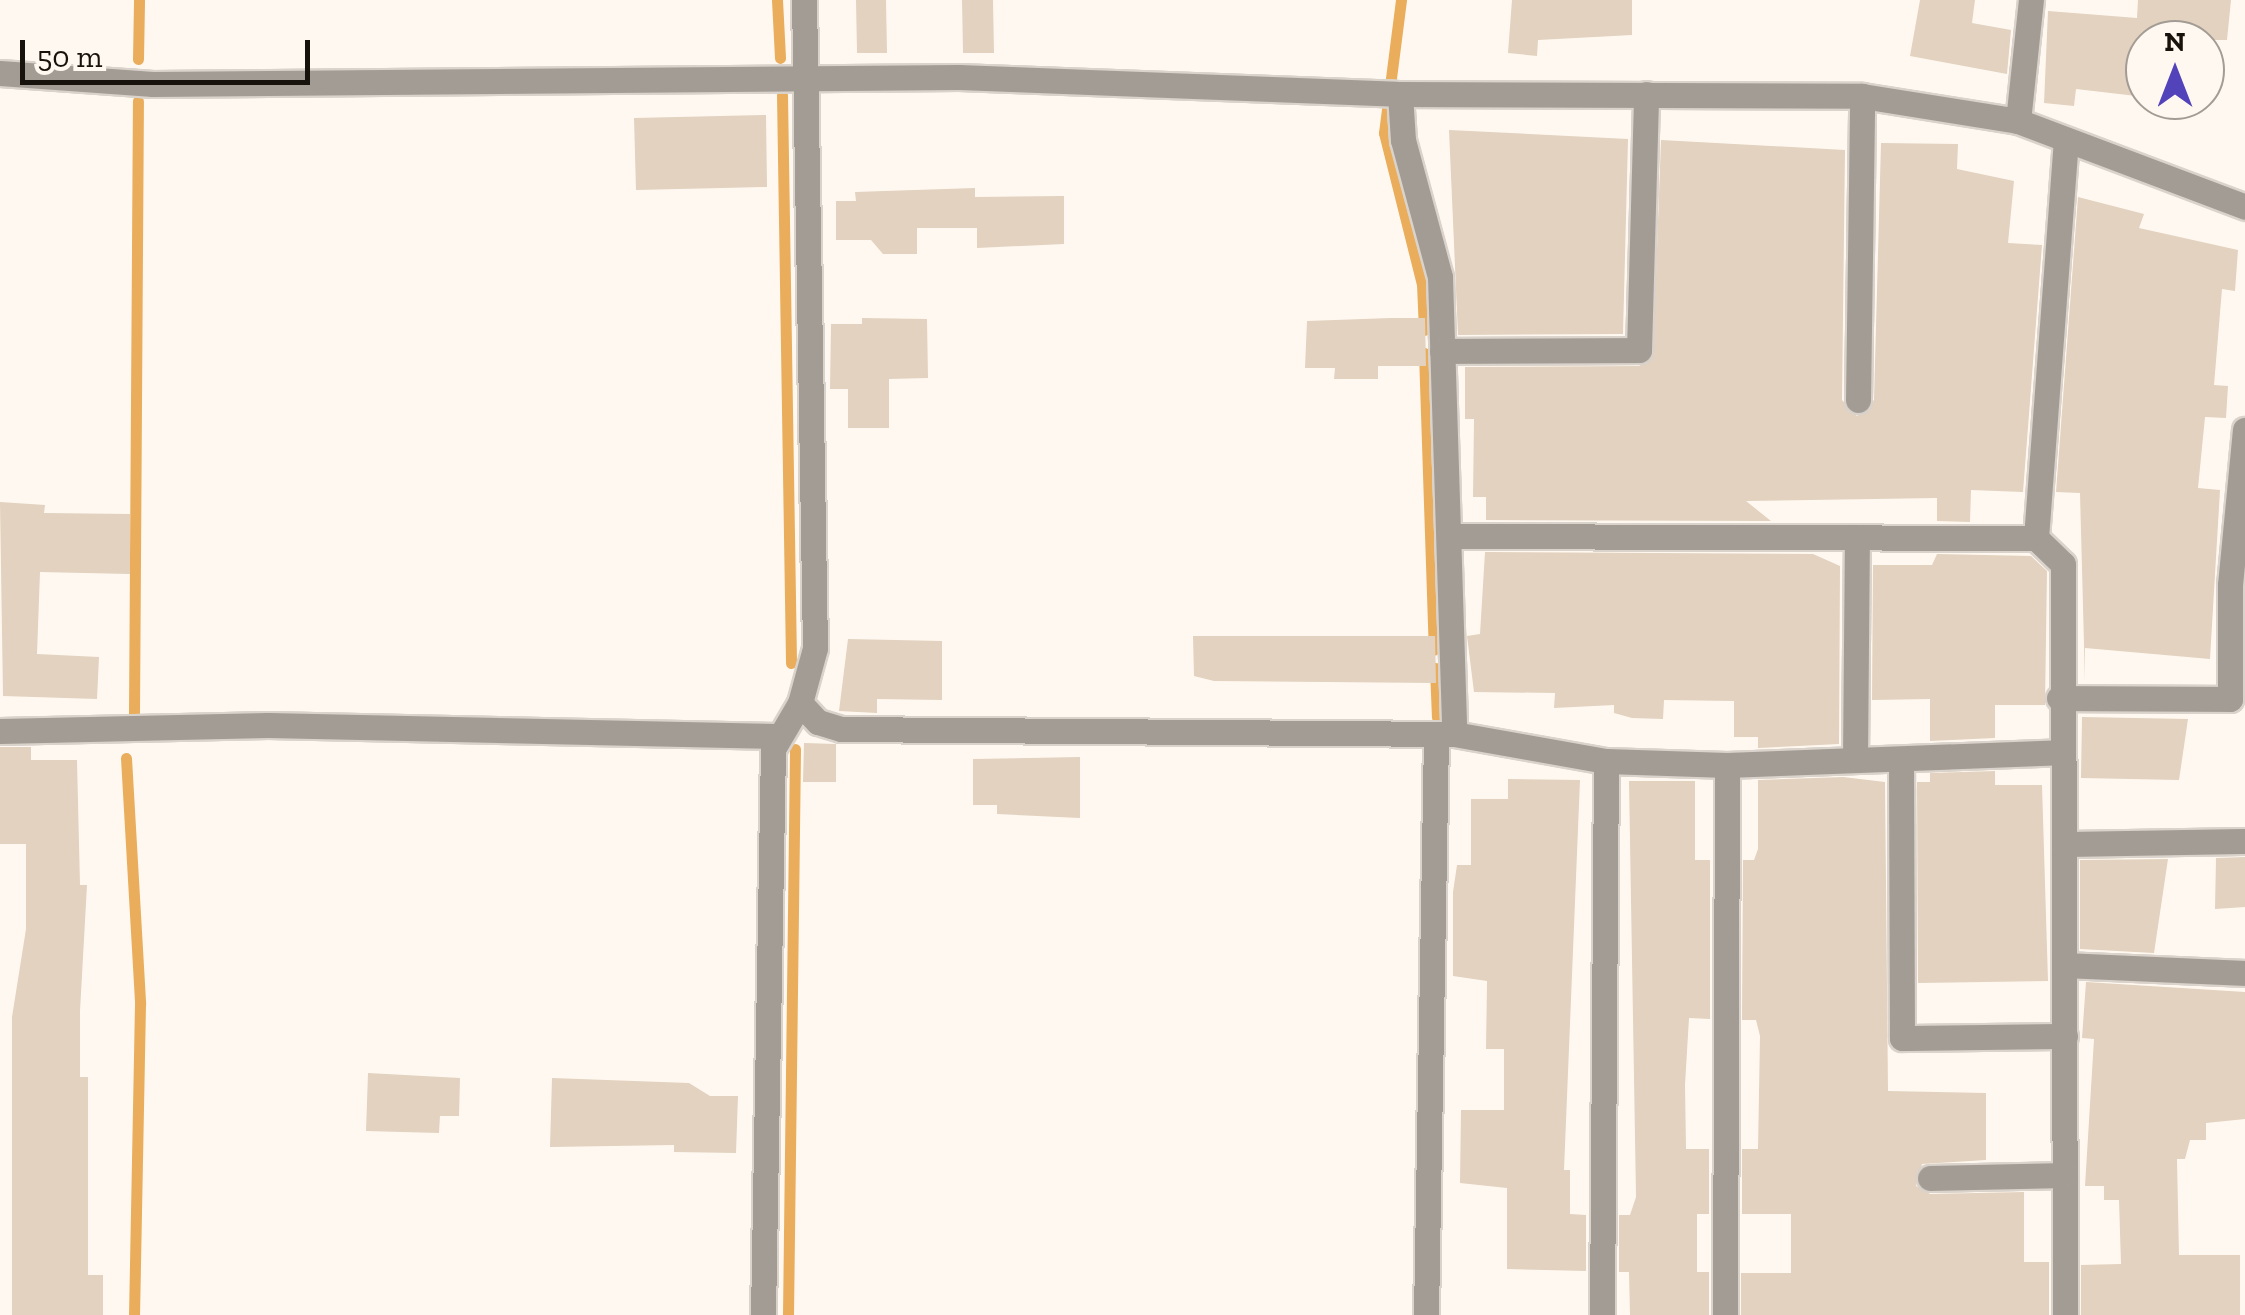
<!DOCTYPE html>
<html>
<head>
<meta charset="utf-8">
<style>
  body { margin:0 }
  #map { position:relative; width:2245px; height:1315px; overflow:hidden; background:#fff8f0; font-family:"Zilla Slab",serif }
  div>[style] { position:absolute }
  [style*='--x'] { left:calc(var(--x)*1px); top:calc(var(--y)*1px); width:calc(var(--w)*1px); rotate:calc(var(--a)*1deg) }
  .stream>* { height:11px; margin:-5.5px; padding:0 5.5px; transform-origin:5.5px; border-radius:5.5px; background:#e9ad5c }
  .building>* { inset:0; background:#e2d2bf }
  .roads { filter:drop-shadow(2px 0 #dad3cc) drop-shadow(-2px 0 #dad3cc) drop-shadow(0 2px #dad3cc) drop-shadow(0 -2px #dad3cc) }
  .minor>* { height:25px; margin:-12.5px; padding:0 12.5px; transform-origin:12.5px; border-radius:12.5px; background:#a39c94 }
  span { translate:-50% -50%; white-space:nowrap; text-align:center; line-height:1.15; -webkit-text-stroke:8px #fff8f0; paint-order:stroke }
  .north { position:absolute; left:2125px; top:20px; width:100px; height:100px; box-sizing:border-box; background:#fff8f0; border:2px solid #a39c95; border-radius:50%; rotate:0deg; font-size:28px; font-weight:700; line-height:40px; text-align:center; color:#18120c }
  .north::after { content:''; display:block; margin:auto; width:35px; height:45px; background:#5243bb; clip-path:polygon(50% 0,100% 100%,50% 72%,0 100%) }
  .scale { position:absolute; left:20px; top:40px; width:290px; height:45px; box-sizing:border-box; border:5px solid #18120c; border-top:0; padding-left:12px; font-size:30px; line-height:35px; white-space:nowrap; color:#18120c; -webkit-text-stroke:8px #fff8f0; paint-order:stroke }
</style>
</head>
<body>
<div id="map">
  <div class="stream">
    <i style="--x:777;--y:0;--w:58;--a:87"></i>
    <i style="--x:1401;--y:0;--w:134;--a:97.3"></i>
    <i style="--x:1384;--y:133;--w:156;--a:75.9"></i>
    <i style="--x:1422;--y:284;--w:46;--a:87.5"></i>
    <i style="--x:138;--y:59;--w:59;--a:-89"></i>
    <i style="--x:782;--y:95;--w:568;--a:89.09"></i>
    <i style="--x:1424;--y:353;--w:297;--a:88.1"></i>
    <i style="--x:1435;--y:668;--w:49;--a:87.7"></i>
    <i style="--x:134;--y:713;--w:612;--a:-89.63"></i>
    <i style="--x:126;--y:758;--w:246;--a:86.7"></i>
    <i style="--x:140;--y:1004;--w:311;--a:91.1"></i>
    <i style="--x:788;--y:1315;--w:566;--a:-89.29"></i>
  </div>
  <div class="building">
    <i style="clip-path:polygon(856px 0,886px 0,887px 53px,857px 53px)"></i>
    <i style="clip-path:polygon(962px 0,993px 0,994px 53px,963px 53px)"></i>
    <i style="clip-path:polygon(1512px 0,1632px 0,1632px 35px,1538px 40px,1537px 56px,1508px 53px)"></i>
    <i style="clip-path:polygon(1920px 0,1975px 0,1972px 23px,2011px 30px,2007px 74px,1910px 56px)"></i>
    <i style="clip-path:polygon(2138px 0,2231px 0,2227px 40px,2145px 40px,2145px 97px,2076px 89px,2074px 106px,2044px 103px,2048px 11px,2137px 18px)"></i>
    <i style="clip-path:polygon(766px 115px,767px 187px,636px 190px,634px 118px)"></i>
    <i style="clip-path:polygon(1449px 130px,1628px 139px,1623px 334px,1458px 335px)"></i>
    <i style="clip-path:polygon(1661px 140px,1845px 150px,1842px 400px,1857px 416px,1874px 400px,1881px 143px,1958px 144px,1957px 169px,2014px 181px,2008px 243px,2042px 245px,2023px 492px,1971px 490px,1970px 522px,1937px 521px,1937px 498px,1746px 501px,1771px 521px,1486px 520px,1486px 497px,1473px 497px,1474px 419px,1465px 419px,1465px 367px,1639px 366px,1653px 357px)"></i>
    <i style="clip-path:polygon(975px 188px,975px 197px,1064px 196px,1064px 244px,977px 248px,977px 228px,917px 228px,917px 254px,883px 254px,871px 240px,836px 240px,836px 201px,856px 201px,855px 192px)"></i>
    <i style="clip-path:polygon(2078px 197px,2144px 214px,2139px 228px,2238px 250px,2235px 291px,2222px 289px,2214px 385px,2228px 386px,2226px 418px,2205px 417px,2198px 488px,2220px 490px,2210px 659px,2085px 648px,2085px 682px,2080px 493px,2056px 492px)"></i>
    <i style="clip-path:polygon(862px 318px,927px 319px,928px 378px,889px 379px,889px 428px,848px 428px,848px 389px,830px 389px,831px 324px,862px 324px)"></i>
    <i style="clip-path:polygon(1391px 318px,1425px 318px,1426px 366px,1378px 366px,1378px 379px,1334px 379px,1335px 368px,1305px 368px,1307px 321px)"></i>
    <i style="clip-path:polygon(0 502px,45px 505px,44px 513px,130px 514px,130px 574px,40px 572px,37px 654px,99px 657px,97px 699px,3px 696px)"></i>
    <i style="clip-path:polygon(1485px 552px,1813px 554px,1840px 566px,1839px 744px,1758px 748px,1758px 737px,1734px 737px,1734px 701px,1664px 700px,1663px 719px,1632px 718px,1614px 713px,1614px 705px,1554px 708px,1555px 693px,1474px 692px,1467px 636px,1480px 634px)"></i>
    <i style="clip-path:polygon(1937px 554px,2031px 556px,2047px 571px,2045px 705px,1995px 705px,1995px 738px,1930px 741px,1930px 699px,1872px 700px,1873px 565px,1932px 565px)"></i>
    <i style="clip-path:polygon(1193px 636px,1435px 636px,1436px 683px,1214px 681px,1194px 676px)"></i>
    <i style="clip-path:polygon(848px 639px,942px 641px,942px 700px,877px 699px,877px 713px,839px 711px)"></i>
    <i style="clip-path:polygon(2082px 717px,2188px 719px,2179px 780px,2081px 778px)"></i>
    <i style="clip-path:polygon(804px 743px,836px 744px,836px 782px,803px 782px)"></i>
    <i style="clip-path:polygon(0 747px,31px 747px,31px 760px,77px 760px,80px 885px,87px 885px,80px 1011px,80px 1077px,88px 1077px,88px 1275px,103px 1275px,103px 1315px,12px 1315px,12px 1017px,26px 929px,26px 844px,0 844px)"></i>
    <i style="clip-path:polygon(1080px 757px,1080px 818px,997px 814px,997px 805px,973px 805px,973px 759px)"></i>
    <i style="clip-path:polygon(1995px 771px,1995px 785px,2042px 785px,2048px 981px,1918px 983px,1917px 782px,1930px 782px,1930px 773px)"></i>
    <i style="clip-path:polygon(1843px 777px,1885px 782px,1888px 1091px,1986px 1093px,1986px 1160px,1922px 1164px,1916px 1186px,1930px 1194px,2024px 1192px,2024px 1262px,2049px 1262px,2049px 1315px,1741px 1315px,1741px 1273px,1791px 1273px,1791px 1214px,1742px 1214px,1742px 1149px,1758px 1149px,1760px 1036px,1756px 1020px,1742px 1020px,1743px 860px,1754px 860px,1758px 849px,1758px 780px)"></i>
    <i style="clip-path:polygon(1508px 779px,1580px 780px,1564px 1170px,1570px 1170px,1570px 1214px,1586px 1215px,1586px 1271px,1507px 1269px,1507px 1188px,1460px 1183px,1461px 1110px,1504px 1110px,1504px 1049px,1486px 1049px,1487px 981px,1453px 976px,1453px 892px,1457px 865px,1471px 865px,1471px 799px,1508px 799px)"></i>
    <i style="clip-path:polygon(1629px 781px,1695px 781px,1695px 860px,1710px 860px,1710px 1019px,1689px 1018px,1685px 1085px,1686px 1149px,1709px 1149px,1709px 1214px,1697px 1214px,1697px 1272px,1709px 1272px,1709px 1315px,1630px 1315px,1629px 1272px,1619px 1272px,1619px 1215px,1630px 1215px,1636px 1197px)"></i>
    <i style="clip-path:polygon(2245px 857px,2245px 907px,2215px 909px,2216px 858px)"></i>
    <i style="clip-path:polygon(2168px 859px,2154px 953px,2080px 949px,2080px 860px)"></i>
    <i style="clip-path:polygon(2086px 982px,2245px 992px,2245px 1119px,2206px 1123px,2206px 1140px,2190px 1140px,2185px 1159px,2177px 1159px,2179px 1255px,2240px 1255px,2240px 1315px,2081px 1315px,2081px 1265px,2121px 1264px,2119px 1200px,2104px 1200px,2104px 1186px,2085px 1186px,2094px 1039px,2082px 1038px)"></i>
    <i style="clip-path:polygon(368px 1073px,460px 1078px,459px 1116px,440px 1116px,439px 1133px,366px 1131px)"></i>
    <i style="clip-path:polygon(552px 1078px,689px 1083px,710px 1096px,738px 1096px,736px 1153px,674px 1152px,674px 1145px,550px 1147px)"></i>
  </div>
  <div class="roads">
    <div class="minor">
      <i style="--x:0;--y:73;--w:153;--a:4.1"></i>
      <i style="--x:153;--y:84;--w:806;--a:-0.5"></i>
      <i style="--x:959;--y:77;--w:437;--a:2.2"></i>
      <i style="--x:1396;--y:94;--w:466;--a:0.2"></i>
      <i style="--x:1862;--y:96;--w:158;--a:9.1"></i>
      <i style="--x:2018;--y:121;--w:243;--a:20.7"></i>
      <i style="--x:1400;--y:94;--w:46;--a:86.3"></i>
      <i style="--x:1403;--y:140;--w:142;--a:74.9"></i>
      <i style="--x:1440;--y:277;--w:457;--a:88.2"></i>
      <i style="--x:2018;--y:121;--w:122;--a:-83.9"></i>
      <i style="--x:1442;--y:351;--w:197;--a:-0.3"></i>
      <i style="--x:1639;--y:350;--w:256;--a:-88.4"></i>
      <i style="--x:1858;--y:400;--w:304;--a:-89.2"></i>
      <i style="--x:1450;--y:536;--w:586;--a:0.2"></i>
      <i style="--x:2036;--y:538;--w:37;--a:44"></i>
      <i style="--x:2063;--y:564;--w:751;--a:89.85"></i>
      <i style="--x:2036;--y:538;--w:399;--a:-85.7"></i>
      <i style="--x:2059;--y:698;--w:171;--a:0.3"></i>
      <i style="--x:2230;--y:699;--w:114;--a:-90"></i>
      <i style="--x:2230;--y:585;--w:156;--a:-84.5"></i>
      <i style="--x:800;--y:703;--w:26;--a:47"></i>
      <i style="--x:818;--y:722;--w:24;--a:17"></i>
      <i style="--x:841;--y:729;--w:613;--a:0.47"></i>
      <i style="--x:1454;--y:734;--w:154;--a:10.1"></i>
      <i style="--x:1606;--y:761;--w:121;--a:1.9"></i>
      <i style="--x:1727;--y:765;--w:333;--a:-2.2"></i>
      <i style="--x:0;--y:731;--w:268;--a:-1.3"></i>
      <i style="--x:268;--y:725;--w:508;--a:1.24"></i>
      <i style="--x:1901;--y:759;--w:279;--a:89.8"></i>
      <i style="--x:1902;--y:1038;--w:163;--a:-0.7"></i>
      <i style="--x:1855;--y:760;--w:223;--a:-89.5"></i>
      <i style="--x:2065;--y:844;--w:180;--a:-1"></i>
      <i style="--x:2065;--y:965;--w:180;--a:2.5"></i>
      <i style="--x:1930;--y:1178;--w:135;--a:-1.3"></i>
      <i style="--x:763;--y:1315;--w:566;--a:-88.99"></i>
      <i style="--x:773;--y:749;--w:53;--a:-59.6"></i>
      <i style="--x:800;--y:703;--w:57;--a:-74.7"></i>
      <i style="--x:815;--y:648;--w:648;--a:-90.97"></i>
      <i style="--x:1426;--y:1315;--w:581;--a:-89.01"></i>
      <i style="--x:1602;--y:1315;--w:554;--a:-89.59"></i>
      <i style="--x:1725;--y:1315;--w:550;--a:-89.79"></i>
    </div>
  </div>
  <div class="north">N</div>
  <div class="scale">50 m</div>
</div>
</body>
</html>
